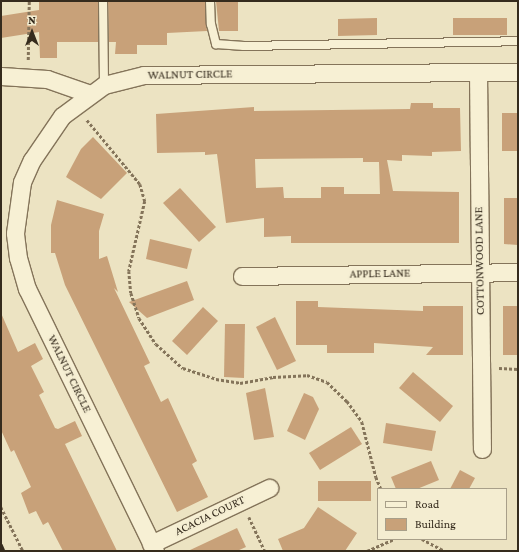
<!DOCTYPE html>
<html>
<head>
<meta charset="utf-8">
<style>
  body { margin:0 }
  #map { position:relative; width:519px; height:552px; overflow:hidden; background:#ece3c2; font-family:"Crimson Pro",serif }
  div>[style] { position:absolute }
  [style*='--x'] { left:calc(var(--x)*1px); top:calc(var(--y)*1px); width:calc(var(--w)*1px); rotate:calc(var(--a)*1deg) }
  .building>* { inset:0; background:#c8a179 }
  .path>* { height:2.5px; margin-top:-1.25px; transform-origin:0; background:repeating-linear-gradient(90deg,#84745a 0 3px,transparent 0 5px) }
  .roads { filter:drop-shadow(1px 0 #84745a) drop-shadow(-1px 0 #84745a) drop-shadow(0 1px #84745a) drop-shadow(0 -1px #84745a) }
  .lane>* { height:8px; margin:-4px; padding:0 4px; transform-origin:4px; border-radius:4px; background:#f7f0d4 }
  .street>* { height:17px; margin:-8.5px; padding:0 8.5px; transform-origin:8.5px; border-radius:8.5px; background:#f7f0d4 }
  .rail>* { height:3px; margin-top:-1.5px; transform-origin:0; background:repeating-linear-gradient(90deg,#352b1d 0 7px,transparent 0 14px) }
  span { translate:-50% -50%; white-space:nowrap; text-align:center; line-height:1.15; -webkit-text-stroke:4px #f4edd1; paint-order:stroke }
  .street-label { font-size:12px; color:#352b1d }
  .frame { position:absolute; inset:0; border:2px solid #352b1d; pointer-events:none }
  .legend { position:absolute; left:377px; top:488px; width:130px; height:52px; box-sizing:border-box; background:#f4edd1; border:1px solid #a89f89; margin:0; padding:5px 7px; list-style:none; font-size:12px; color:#352b1d }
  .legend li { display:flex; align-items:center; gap:8px; height:20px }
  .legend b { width:20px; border:1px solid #a89f89 }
  .north { position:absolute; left:12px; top:12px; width:40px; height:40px; -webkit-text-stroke:3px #f4edd1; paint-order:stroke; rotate:0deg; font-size:11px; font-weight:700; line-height:16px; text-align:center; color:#352b1d }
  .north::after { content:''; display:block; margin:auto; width:14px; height:18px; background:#352b1d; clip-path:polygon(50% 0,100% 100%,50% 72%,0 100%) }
</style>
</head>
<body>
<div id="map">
  <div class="building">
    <i style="clip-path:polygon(39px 1px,98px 1px,98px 42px,57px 42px,57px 58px,40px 58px,39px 32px,1px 38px,1px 16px,39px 10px)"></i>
    <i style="clip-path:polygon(108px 1px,205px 1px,207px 31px,167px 33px,167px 45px,137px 45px,137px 54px,115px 54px,116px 42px,109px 42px)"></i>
    <i style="clip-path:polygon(216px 1px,238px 1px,238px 31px,219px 31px)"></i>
    <i style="clip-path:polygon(377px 18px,377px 35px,338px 36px,338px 19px)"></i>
    <i style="clip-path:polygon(453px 18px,507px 18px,507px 35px,453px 35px)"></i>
    <i style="clip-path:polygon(evenodd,411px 103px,433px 103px,433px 108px,460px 108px,461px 151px,432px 152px,432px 156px,402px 155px,402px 161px,387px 160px,393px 191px,459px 192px,459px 243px,291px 243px,291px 236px,264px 237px,264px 218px,226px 223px,217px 154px,205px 155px,205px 152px,157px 153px,156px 114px,254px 107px,254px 111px,410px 109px,411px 103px,363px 158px,363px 162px,379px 162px,380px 194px,344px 194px,344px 187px,321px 187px,321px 198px,284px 198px,283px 187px,256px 188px,255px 159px,363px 158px)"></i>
    <i style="clip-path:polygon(502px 113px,518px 113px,518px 151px,502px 151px)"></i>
    <i style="clip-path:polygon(93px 137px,127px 173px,101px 199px,66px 177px,81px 149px)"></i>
    <i style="clip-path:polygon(180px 188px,216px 227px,199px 242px,163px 203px)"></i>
    <i style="clip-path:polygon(504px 198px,518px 198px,518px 245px,504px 244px)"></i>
    <i style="clip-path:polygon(57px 200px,104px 214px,99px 231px,99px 259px,107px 256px,118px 292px,114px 288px,150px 363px,144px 366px,161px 402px,168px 398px,197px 461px,192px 464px,208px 497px,177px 512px,65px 285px,55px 253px,51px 253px,51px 225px)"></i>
    <i style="clip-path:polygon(150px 239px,192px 249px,187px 269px,146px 259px)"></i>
    <i style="clip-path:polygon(187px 281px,194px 300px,147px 318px,129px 302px)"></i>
    <i style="clip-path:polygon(296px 301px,318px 301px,318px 307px,423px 311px,423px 306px,463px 306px,463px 355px,426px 355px,433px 347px,374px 343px,374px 353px,327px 353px,327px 345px,296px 345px)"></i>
    <i style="clip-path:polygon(503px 306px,518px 306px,518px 355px,503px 355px)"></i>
    <i style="clip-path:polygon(203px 307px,218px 321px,187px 355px,172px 341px)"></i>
    <i style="clip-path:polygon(1px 313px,18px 352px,35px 343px,43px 359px,31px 366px,44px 392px,39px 395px,55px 428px,58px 429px,75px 421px,82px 436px,65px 444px,117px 551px,63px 551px,48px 522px,43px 525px,36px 511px,29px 514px,21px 493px,31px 487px,14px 450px,11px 452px,1px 430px)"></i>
    <i style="clip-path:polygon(275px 317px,296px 361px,277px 370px,256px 327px)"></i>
    <i style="clip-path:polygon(225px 324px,245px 324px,244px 378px,224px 377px)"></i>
    <i style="clip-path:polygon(413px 372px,453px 406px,440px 422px,399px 388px)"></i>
    <i style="clip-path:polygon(265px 388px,274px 437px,254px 440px,246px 393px)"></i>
    <i style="clip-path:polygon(304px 393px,313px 397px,319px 409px,305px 440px,287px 431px)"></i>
    <i style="clip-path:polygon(386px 423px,436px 431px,432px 451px,383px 443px)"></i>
    <i style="clip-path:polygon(351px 427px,362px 444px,320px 470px,309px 453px)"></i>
    <i style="clip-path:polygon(431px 461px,439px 480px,417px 489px,396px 489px,391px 477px)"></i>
    <i style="clip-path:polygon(460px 470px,475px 478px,469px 489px,450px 489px)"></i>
    <i style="clip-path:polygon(318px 481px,371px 481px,371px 501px,318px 501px)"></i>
    <i style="clip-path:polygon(318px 507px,357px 533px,345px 551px,283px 551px,278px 539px,304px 528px)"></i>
    <i style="clip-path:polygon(237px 528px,246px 547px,237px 551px,188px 551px)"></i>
  </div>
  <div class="path">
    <i style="--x:28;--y:60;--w:59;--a:-89"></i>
    <i style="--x:87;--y:120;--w:83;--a:50.4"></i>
    <i style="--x:140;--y:184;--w:18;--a:74"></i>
    <i style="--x:145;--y:201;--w:72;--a:102.9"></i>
    <i style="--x:129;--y:271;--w:22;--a:85"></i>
    <i style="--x:131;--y:293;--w:26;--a:72"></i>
    <i style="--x:139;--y:318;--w:31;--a:57"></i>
    <i style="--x:156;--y:344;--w:36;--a:42"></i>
    <i style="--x:183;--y:368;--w:35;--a:18"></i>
    <i style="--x:216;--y:379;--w:24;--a:9"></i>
    <i style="--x:240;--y:383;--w:34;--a:-10"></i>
    <i style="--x:273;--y:377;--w:34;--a:-3"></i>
    <i style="--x:307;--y:375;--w:21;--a:19"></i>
    <i style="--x:327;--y:382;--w:28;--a:44"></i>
    <i style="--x:347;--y:401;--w:26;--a:54"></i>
    <i style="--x:362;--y:422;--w:57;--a:75.7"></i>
    <i style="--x:376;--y:477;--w:13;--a:67"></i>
    <i style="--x:499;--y:368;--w:19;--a:3"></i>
    <i style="--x:1;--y:507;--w:49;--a:63.4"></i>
    <i style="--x:249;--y:517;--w:38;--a:65"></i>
    <i style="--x:422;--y:539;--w:26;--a:28"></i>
    <i style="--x:367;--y:551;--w:30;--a:-24"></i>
  </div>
  <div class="roads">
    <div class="lane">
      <i style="--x:103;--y:1;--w:84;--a:89.3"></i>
      <i style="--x:210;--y:1;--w:23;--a:88"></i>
      <i style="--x:211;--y:24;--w:21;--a:76"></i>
      <i style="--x:216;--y:44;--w:28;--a:4"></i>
      <i style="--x:244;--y:46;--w:274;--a:-1"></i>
    </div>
    <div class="street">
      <i style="--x:478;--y:72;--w:377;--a:89.4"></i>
      <i style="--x:1;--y:76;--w:46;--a:3.7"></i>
      <i style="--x:47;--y:79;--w:46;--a:19.2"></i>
      <i style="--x:242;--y:276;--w:276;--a:-0.8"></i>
      <i style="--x:151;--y:544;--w:131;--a:-25.4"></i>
      <i style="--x:155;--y:551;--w:292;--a:-116"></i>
      <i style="--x:27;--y:289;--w:32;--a:-106"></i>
      <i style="--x:18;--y:258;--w:25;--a:-97"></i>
      <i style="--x:15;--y:233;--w:51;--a:-82.2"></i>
      <i style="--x:22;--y:182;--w:24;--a:-66"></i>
      <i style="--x:32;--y:160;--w:53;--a:-55.7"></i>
      <i style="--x:62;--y:116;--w:52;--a:-36.4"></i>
      <i style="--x:104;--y:85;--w:41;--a:-14"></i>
      <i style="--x:144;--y:75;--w:374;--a:-0.5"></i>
    </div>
  </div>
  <div class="rail">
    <i style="--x:1;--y:544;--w:8;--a:67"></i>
  </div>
  <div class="street-label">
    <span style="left:190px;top:75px;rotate:-1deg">WALNUT CIRCLE</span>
    <span style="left:480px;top:261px;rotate:-91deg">COTTONWOOD LANE</span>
    <span style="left:380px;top:274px;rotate:-1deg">APPLE LANE</span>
    <span style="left:69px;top:374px;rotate:64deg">WALNUT CIRCLE</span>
    <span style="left:210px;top:516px;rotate:-26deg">ACACIA COURT</span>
  </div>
  <div class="frame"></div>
  <ul class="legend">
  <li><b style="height:5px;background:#f7f0d4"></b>Road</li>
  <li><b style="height:11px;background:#c8a179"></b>Building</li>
  </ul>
  <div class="north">N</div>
</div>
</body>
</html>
